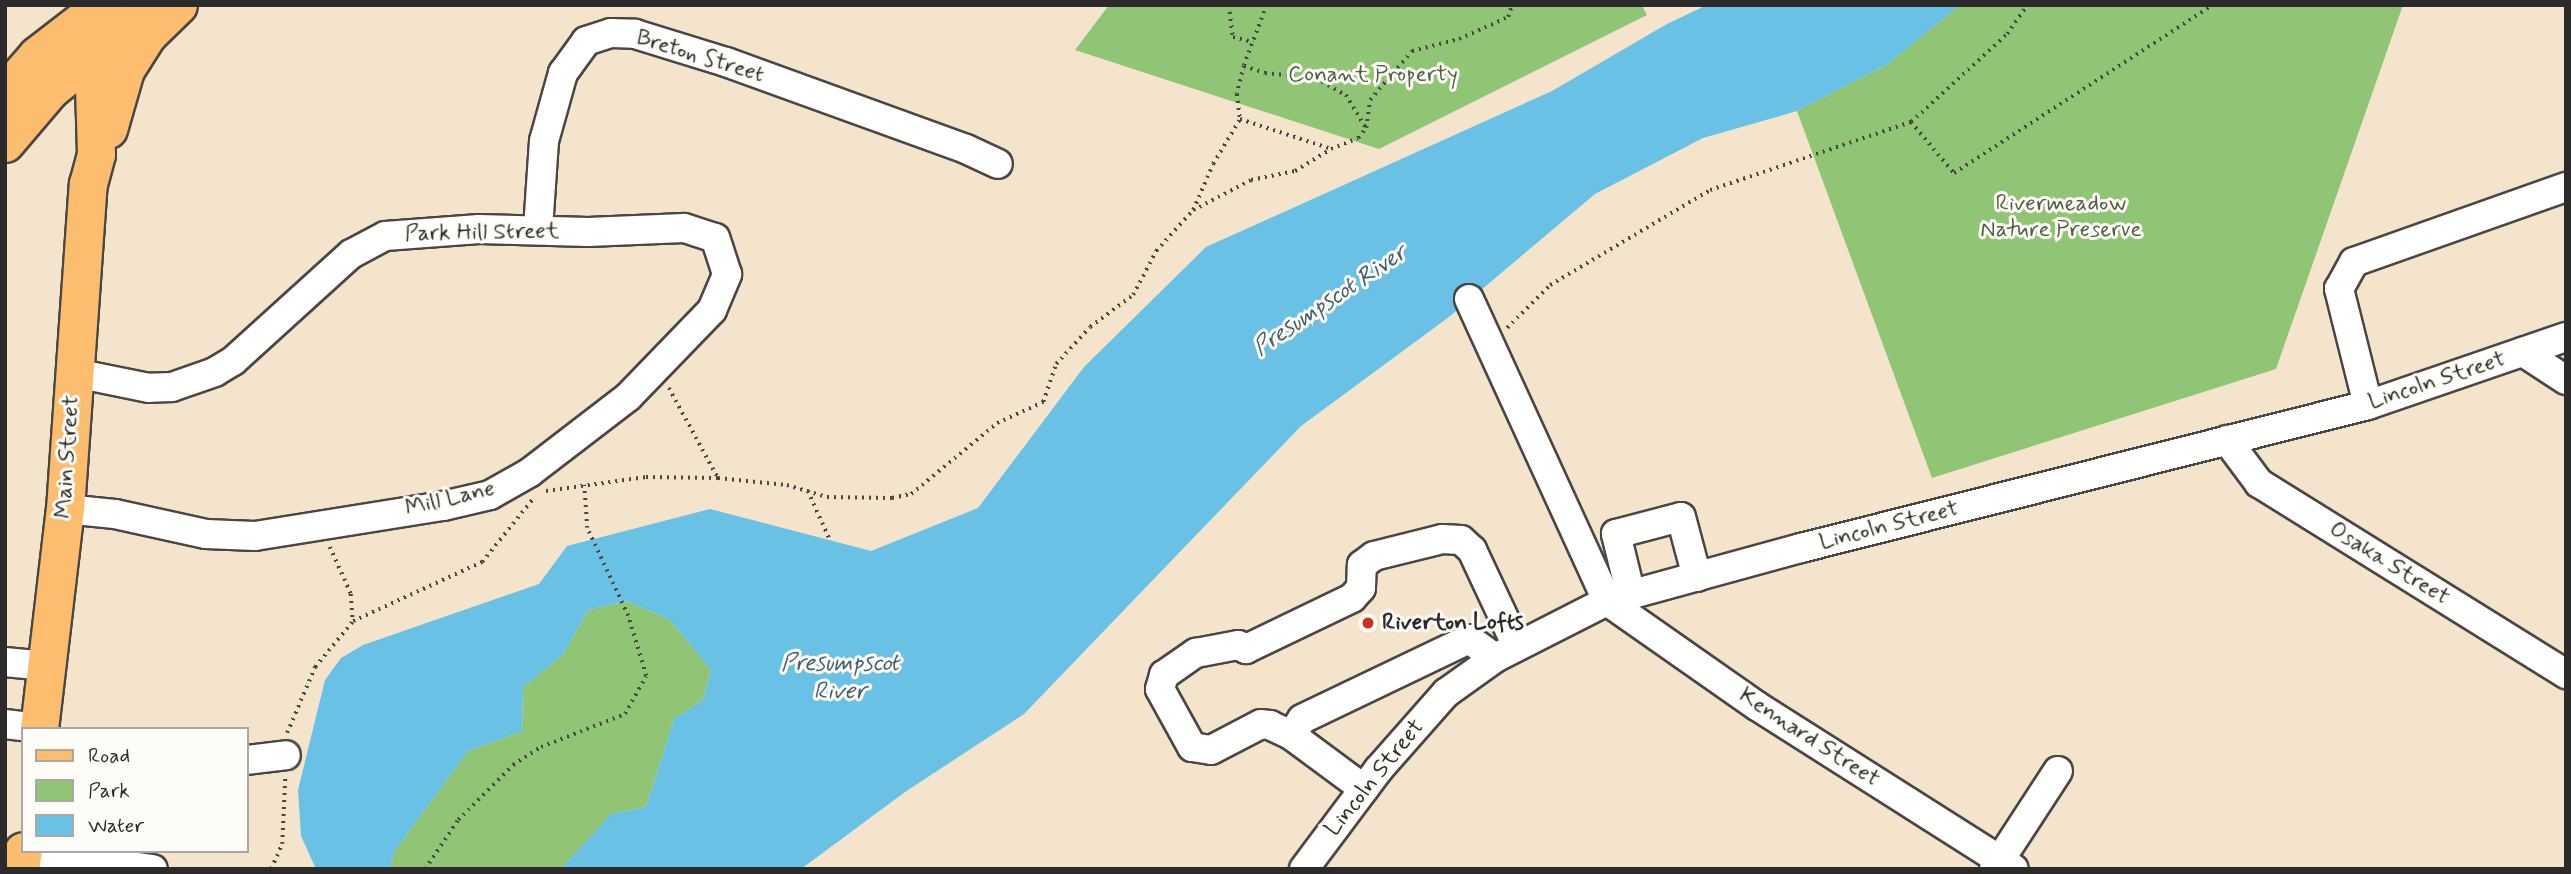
<!DOCTYPE html>
<html>
<head>
<meta charset="utf-8">
<style>
  body { margin:0 }
  #map { position:relative; width:2571px; height:874px; overflow:hidden; background:#f4e4cb; font-family:Mynerve,sans-serif }
  div>[style] { position:absolute }
  [style*='--x'] { left:calc(var(--x)*1px); top:calc(var(--y)*1px); width:calc(var(--w)*1px); rotate:calc(var(--a)*1deg) }
  .green>* { inset:0; background:#91c576 }
  .water>* { inset:0; background:#69c1e6 }
  .path>* { height:3.5px; margin-top:-1.75px; transform-origin:0; background:repeating-linear-gradient(90deg,#494743 0 2px,transparent 0 7px) }
  .roads { filter:drop-shadow(2px 0 #494743) drop-shadow(-2px 0 #494743) drop-shadow(0 2px #494743) drop-shadow(0 -2px #494743) }
  .minor>* { height:28px; margin:-14px; padding:0 14px; transform-origin:14px; border-radius:14px; background:#fff }
  .major>* { height:37px; margin:-18.5px; padding:0 18.5px; transform-origin:18.5px; border-radius:18.5px; background:#fcbd6f }
  .highway>* { height:38px; margin:-19px; padding:0 19px; transform-origin:19px; border-radius:19px; background:#fcbd6f }
  .dots>* { width:19px; height:19px; translate:-50% -50%; box-sizing:border-box; border:4px solid #fdfcf7; border-radius:50% }
  span { translate:-50% -50%; white-space:nowrap; text-align:center; line-height:1.15; -webkit-text-stroke:6px #fdfcf7; paint-order:stroke }
  .street-label { font-size:23px; color:#2b2b2b }
  .park-label { font-size:23px; color:#4f6145 }
  .poi-label { font-size:23px; color:#2b2b2b; font-weight:700 }
  .left { translate:0 -50%; text-align:left }
  .water-label { font-size:24px; color:#41606c; font-style:italic }
  .frame { position:absolute; inset:0; border:7px solid #2b2b2b; pointer-events:none }
  .legend { position:absolute; left:21px; top:727px; width:228px; height:126px; box-sizing:border-box; background:#fdfcf7; border:2px solid #a9a8a5; margin:0; padding:9px 12px; list-style:none; font-size:21px; color:#2b2b2b }
  .legend li { display:flex; align-items:center; gap:14px; height:35px }
  .legend b { width:35px; border:2px solid #a9a8a5 }
</style>
</head>
<body>
<div id="map">
  <div class="green">
    <i style="clip-path:polygon(1109px 5px,1642px 5px,1647px 15px,1379px 149px,1075px 50px)"></i>
    <i style="clip-path:polygon(1960px 5px,2403px 5px,2276px 369px,1932px 478px,1797px 111px,1888px 64px)"></i>
    <i style="clip-path:polygon(627px 601px,670px 620px,711px 670px,703px 700px,674px 719px,646px 807px,611px 814px,561px 869px,390px 869px,394px 852px,468px 751px,522px 731px,523px 687px,563px 655px,588px 610px)"></i>
  </div>
  <div class="water">
    <i style="clip-path:polygon(1707px 5px,1960px 5px,1888px 64px,1797px 111px,1703px 138px,1595px 194px,1449px 317px,1301px 426px,1024px 714px,905px 792px,801px 869px,561px 869px,611px 814px,646px 807px,674px 719px,703px 700px,711px 670px,670px 620px,627px 601px,588px 610px,563px 655px,523px 687px,522px 731px,468px 751px,394px 852px,390px 869px,316px 869px,301px 836px,298px 790px,325px 680px,341px 658px,363px 645px,539px 584px,567px 546px,710px 509px,871px 551px,978px 508px,1084px 367px,1206px 247px,1552px 91px,1667px 24px)"></i>
  </div>
  <div class="path">
    <i style="--x:1229;--y:5;--w:32;--a:83"></i>
    <i style="--x:1233;--y:37;--w:21;--a:14"></i>
    <i style="--x:1267;--y:5;--w:65;--a:110.7"></i>
    <i style="--x:1244;--y:66;--w:22;--a:18"></i>
    <i style="--x:1265;--y:73;--w:51;--a:5.6"></i>
    <i style="--x:1316;--y:78;--w:34;--a:30"></i>
    <i style="--x:1346;--y:95;--w:39;--a:59"></i>
    <i style="--x:1244;--y:66;--w:29;--a:104"></i>
    <i style="--x:1237;--y:94;--w:25;--a:83"></i>
    <i style="--x:1240;--y:119;--w:96;--a:18.2"></i>
    <i style="--x:1911;--y:122;--w:67;--a:49.9"></i>
    <i style="--x:1954;--y:173;--w:309;--a:-33"></i>
    <i style="--x:1193;--y:210;--w:50;--a:-66.5"></i>
    <i style="--x:1213;--y:164;--w:52;--a:-59"></i>
    <i style="--x:1507;--y:328;--w:61;--a:-45"></i>
    <i style="--x:1550;--y:285;--w:186;--a:-30.7"></i>
    <i style="--x:1710;--y:190;--w:212;--a:-18.7"></i>
    <i style="--x:1911;--y:122;--w:130;--a:-42.5"></i>
    <i style="--x:2007;--y:34;--w:35;--a:-55"></i>
    <i style="--x:669;--y:388;--w:102;--a:61.4"></i>
    <i style="--x:546;--y:491;--w:101;--a:-8"></i>
    <i style="--x:646;--y:477;--w:72;--a:0.8"></i>
    <i style="--x:718;--y:478;--w:69;--a:5.8"></i>
    <i style="--x:787;--y:485;--w:42;--a:16.7"></i>
    <i style="--x:827;--y:497;--w:65;--a:0.9"></i>
    <i style="--x:892;--y:498;--w:19;--a:-12"></i>
    <i style="--x:911;--y:494;--w:112;--a:-39.5"></i>
    <i style="--x:997;--y:423;--w:51;--a:-24.5"></i>
    <i style="--x:1043;--y:402;--w:40;--a:-71.1"></i>
    <i style="--x:1056;--y:364;--w:50;--a:-47.4"></i>
    <i style="--x:1090;--y:327;--w:54;--a:-36.7"></i>
    <i style="--x:1133;--y:295;--w:50;--a:-62.4"></i>
    <i style="--x:1156;--y:251;--w:55;--a:-47.9"></i>
    <i style="--x:1193;--y:210;--w:65;--a:-27.3"></i>
    <i style="--x:1251;--y:180;--w:45;--a:-11.6"></i>
    <i style="--x:1295;--y:171;--w:42;--a:-31.4"></i>
    <i style="--x:1331;--y:149;--w:29;--a:-22"></i>
    <i style="--x:1358;--y:138;--w:13;--a:-51"></i>
    <i style="--x:1366;--y:128;--w:28;--a:-82"></i>
    <i style="--x:1370;--y:100;--w:65;--a:-49.4"></i>
    <i style="--x:1412;--y:51;--w:49;--a:-14.3"></i>
    <i style="--x:1459;--y:39;--w:54;--a:-24.2"></i>
    <i style="--x:1508;--y:17;--w:13;--a:-72"></i>
    <i style="--x:808;--y:491;--w:54;--a:65.8"></i>
    <i style="--x:330;--y:547;--w:51;--a:65.9"></i>
    <i style="--x:351;--y:594;--w:27;--a:86"></i>
    <i style="--x:287;--y:733;--w:72;--a:-67"></i>
    <i style="--x:315;--y:667;--w:60;--a:-50.4"></i>
    <i style="--x:353;--y:621;--w:142;--a:-24.6"></i>
    <i style="--x:482;--y:562;--w:80;--a:-51.1"></i>
    <i style="--x:271;--y:869;--w:27;--a:-66"></i>
    <i style="--x:282;--y:844;--w:65;--a:-87.4"></i>
    <i style="--x:425;--y:869;--w:59;--a:-56"></i>
    <i style="--x:458;--y:820;--w:78;--a:-45"></i>
    <i style="--x:513;--y:765;--w:33;--a:-33"></i>
    <i style="--x:541;--y:747;--w:90;--a:-21.4"></i>
    <i style="--x:625;--y:714;--w:43;--a:-61.1"></i>
    <i style="--x:646;--y:676;--w:63;--a:-106.7"></i>
    <i style="--x:628;--y:616;--w:97;--a:-115"></i>
    <i style="--x:587;--y:528;--w:43;--a:-94"></i>
  </div>
  <div class="roads">
    <div class="minor">
      <i style="--x:538;--y:229;--w:88;--a:-86.1"></i>
      <i style="--x:544;--y:141;--w:71;--a:-74.4"></i>
      <i style="--x:563;--y:73;--w:39;--a:-54"></i>
      <i style="--x:586;--y:41;--w:26;--a:-18"></i>
      <i style="--x:611;--y:33;--w:24;--a:2"></i>
      <i style="--x:635;--y:34;--w:95;--a:17.1"></i>
      <i style="--x:726;--y:62;--w:255;--a:19.9"></i>
      <i style="--x:966;--y:149;--w:35;--a:25"></i>
      <i style="--x:1469;--y:299;--w:332;--a:65.4"></i>
      <i style="--x:2523;--y:352;--w:51;--a:33.1"></i>
      <i style="--x:2368;--y:405;--w:120;--a:-104"></i>
      <i style="--x:2339;--y:289;--w:31;--a:-61"></i>
      <i style="--x:2354;--y:262;--w:225;--a:-19.5"></i>
      <i style="--x:2227;--y:440;--w:54;--a:53.3"></i>
      <i style="--x:2259;--y:483;--w:362;--a:31.9"></i>
      <i style="--x:65;--y:509;--w:50;--a:5.7"></i>
      <i style="--x:115;--y:514;--w:93;--a:12.4"></i>
      <i style="--x:206;--y:534;--w:49;--a:2.3"></i>
      <i style="--x:255;--y:536;--w:190;--a:-9.1"></i>
      <i style="--x:443;--y:506;--w:48;--a:-13.2"></i>
      <i style="--x:490;--y:495;--w:45;--a:-29.4"></i>
      <i style="--x:529;--y:473;--w:125;--a:-37.5"></i>
      <i style="--x:628;--y:397;--w:121;--a:-46"></i>
      <i style="--x:712;--y:310;--w:39;--a:-67"></i>
      <i style="--x:727;--y:274;--w:38;--a:-108"></i>
      <i style="--x:715;--y:238;--w:33;--a:-162"></i>
      <i style="--x:684;--y:228;--w:96;--a:177.6"></i>
      <i style="--x:588;--y:232;--w:109;--a:-178.4"></i>
      <i style="--x:479;--y:229;--w:94;--a:175.7"></i>
      <i style="--x:385;--y:236;--w:38;--a:152"></i>
      <i style="--x:351;--y:254;--w:159;--a:137.8"></i>
      <i style="--x:233;--y:361;--w:21;--a:149"></i>
      <i style="--x:215;--y:372;--w:46;--a:160.8"></i>
      <i style="--x:172;--y:387;--w:23;--a:178"></i>
      <i style="--x:149;--y:388;--w:76;--a:-168.5"></i>
      <i style="--x:1631;--y:595;--w:63;--a:-103.8"></i>
      <i style="--x:1616;--y:534;--w:67;--a:-14.7"></i>
      <i style="--x:1681;--y:517;--w:62;--a:75.1"></i>
      <i style="--x:1607;--y:601;--w:183;--a:35"></i>
      <i style="--x:1757;--y:706;--w:304;--a:32.4"></i>
      <i style="--x:5;--y:662;--w:41;--a:5.6"></i>
      <i style="--x:5;--y:724;--w:34;--a:7"></i>
      <i style="--x:1291;--y:735;--w:19;--a:-55"></i>
      <i style="--x:1302;--y:719;--w:185;--a:-25.6"></i>
      <i style="--x:1469;--y:639;--w:32;--a:36"></i>
      <i style="--x:247;--y:760;--w:39;--a:-7"></i>
      <i style="--x:1364;--y:789;--w:91;--a:-143.5"></i>
      <i style="--x:1291;--y:735;--w:23;--a:-155"></i>
      <i style="--x:1270;--y:725;--w:9;--a:-174"></i>
      <i style="--x:1261;--y:724;--w:56;--a:152.5"></i>
      <i style="--x:1211;--y:750;--w:19;--a:-171"></i>
      <i style="--x:1192;--y:747;--w:66;--a:-118.9"></i>
      <i style="--x:1160;--y:689;--w:15;--a:-74"></i>
      <i style="--x:1164;--y:675;--w:39;--a:-35"></i>
      <i style="--x:1196;--y:653;--w:43;--a:-10.8"></i>
      <i style="--x:1238;--y:645;--w:9;--a:27"></i>
      <i style="--x:1246;--y:649;--w:118;--a:-25.7"></i>
      <i style="--x:1352;--y:598;--w:13;--a:-48"></i>
      <i style="--x:1361;--y:588;--w:23;--a:-88"></i>
      <i style="--x:1362;--y:565;--w:15;--a:-37"></i>
      <i style="--x:1374;--y:556;--w:70;--a:-14"></i>
      <i style="--x:1442;--y:539;--w:19;--a:3"></i>
      <i style="--x:1461;--y:540;--w:15;--a:42"></i>
      <i style="--x:1472;--y:550;--w:106;--a:64.9"></i>
      <i style="--x:23;--y:851;--w:131;--a:7.9"></i>
      <i style="--x:1304;--y:869;--w:124;--a:-53.2"></i>
      <i style="--x:1378;--y:770;--w:103;--a:-48.6"></i>
      <i style="--x:1446;--y:693;--w:60;--a:-35.5"></i>
      <i style="--x:1495;--y:658;--w:126;--a:-27"></i>
      <i style="--x:1607;--y:601;--w:201;--a:-15.3"></i>
      <i style="--x:1801;--y:548;--w:585;--a:-14.16"></i>
      <i style="--x:2368;--y:405;--w:209;--a:-19"></i>
      <i style="--x:1994;--y:869;--w:117;--a:-56.9"></i>
    </div>
    <div class="major">
      <i style="--x:108;--y:129;--w:61;--a:-73.9"></i>
      <i style="--x:125;--y:70;--w:41;--a:-57.8"></i>
      <i style="--x:147;--y:35;--w:43;--a:-44.1"></i>
      <i style="--x:39;--y:729;--w:222;--a:-83.3"></i>
      <i style="--x:65;--y:509;--w:326;--a:-86"></i>
      <i style="--x:88;--y:184;--w:31;--a:-75"></i>
      <i style="--x:96;--y:154;--w:100;--a:-91.7"></i>
      <i style="--x:20;--y:869;--w:18;--a:-81"></i>
    </div>
    <div class="highway">
      <i style="--x:5;--y:94;--w:50;--a:-49"></i>
      <i style="--x:38;--y:56;--w:83;--a:-37.7"></i>
      <i style="--x:5;--y:143;--w:70;--a:-49.7"></i>
      <i style="--x:50;--y:90;--w:135;--a:-39"></i>
    </div>
  </div>
  <div class="dots">
    <i style="left:1368px;top:623px;background:#c8321e"></i>
  </div>
  <div class="street-label">
    <span style="left:700px;top:57px;rotate:17deg">Breton Street</span>
    <span style="left:482px;top:233px;rotate:-1deg">Park Hill Street</span>
    <span style="left:2437px;top:381px;rotate:-18deg">Lincoln Street</span>
    <span style="left:68px;top:457px;rotate:-86deg">Main Street</span>
    <span style="left:450px;top:499px;rotate:-13deg">Mill Lane</span>
    <span style="left:1889px;top:526px;rotate:-14deg">Lincoln Street</span>
    <span style="left:2389px;top:564px;rotate:32deg">Osaka Street</span>
    <span style="left:1809px;top:738px;rotate:33deg">Kennard Street</span>
    <span style="left:1375px;top:778px;rotate:-51deg">Lincoln Street</span>
  </div>
  <div class="park-label">
    <span style="left:1373px;top:75px">Conant Property</span>
    <span style="left:2061px;top:217px">Rivermeadow<br>Nature Preserve</span>
  </div>
  <div class="poi-label">
    <span class="left" style="left:1382px;top:623px">Riverton Lofts</span>
  </div>
  <div class="water-label">
    <span style="left:1330px;top:301px;rotate:-34deg">Presumpscot River</span>
    <span style="left:840px;top:678px">Presumpscot<br>River</span>
  </div>
  <div class="frame"></div>
  <ul class="legend">
  <li><b style="height:9px;background:#fcbd6f"></b>Road</li>
  <li><b style="height:19px;background:#91c576"></b>Park</li>
  <li><b style="height:19px;background:#69c1e6"></b>Water</li>
  </ul>
</div>
</body>
</html>
